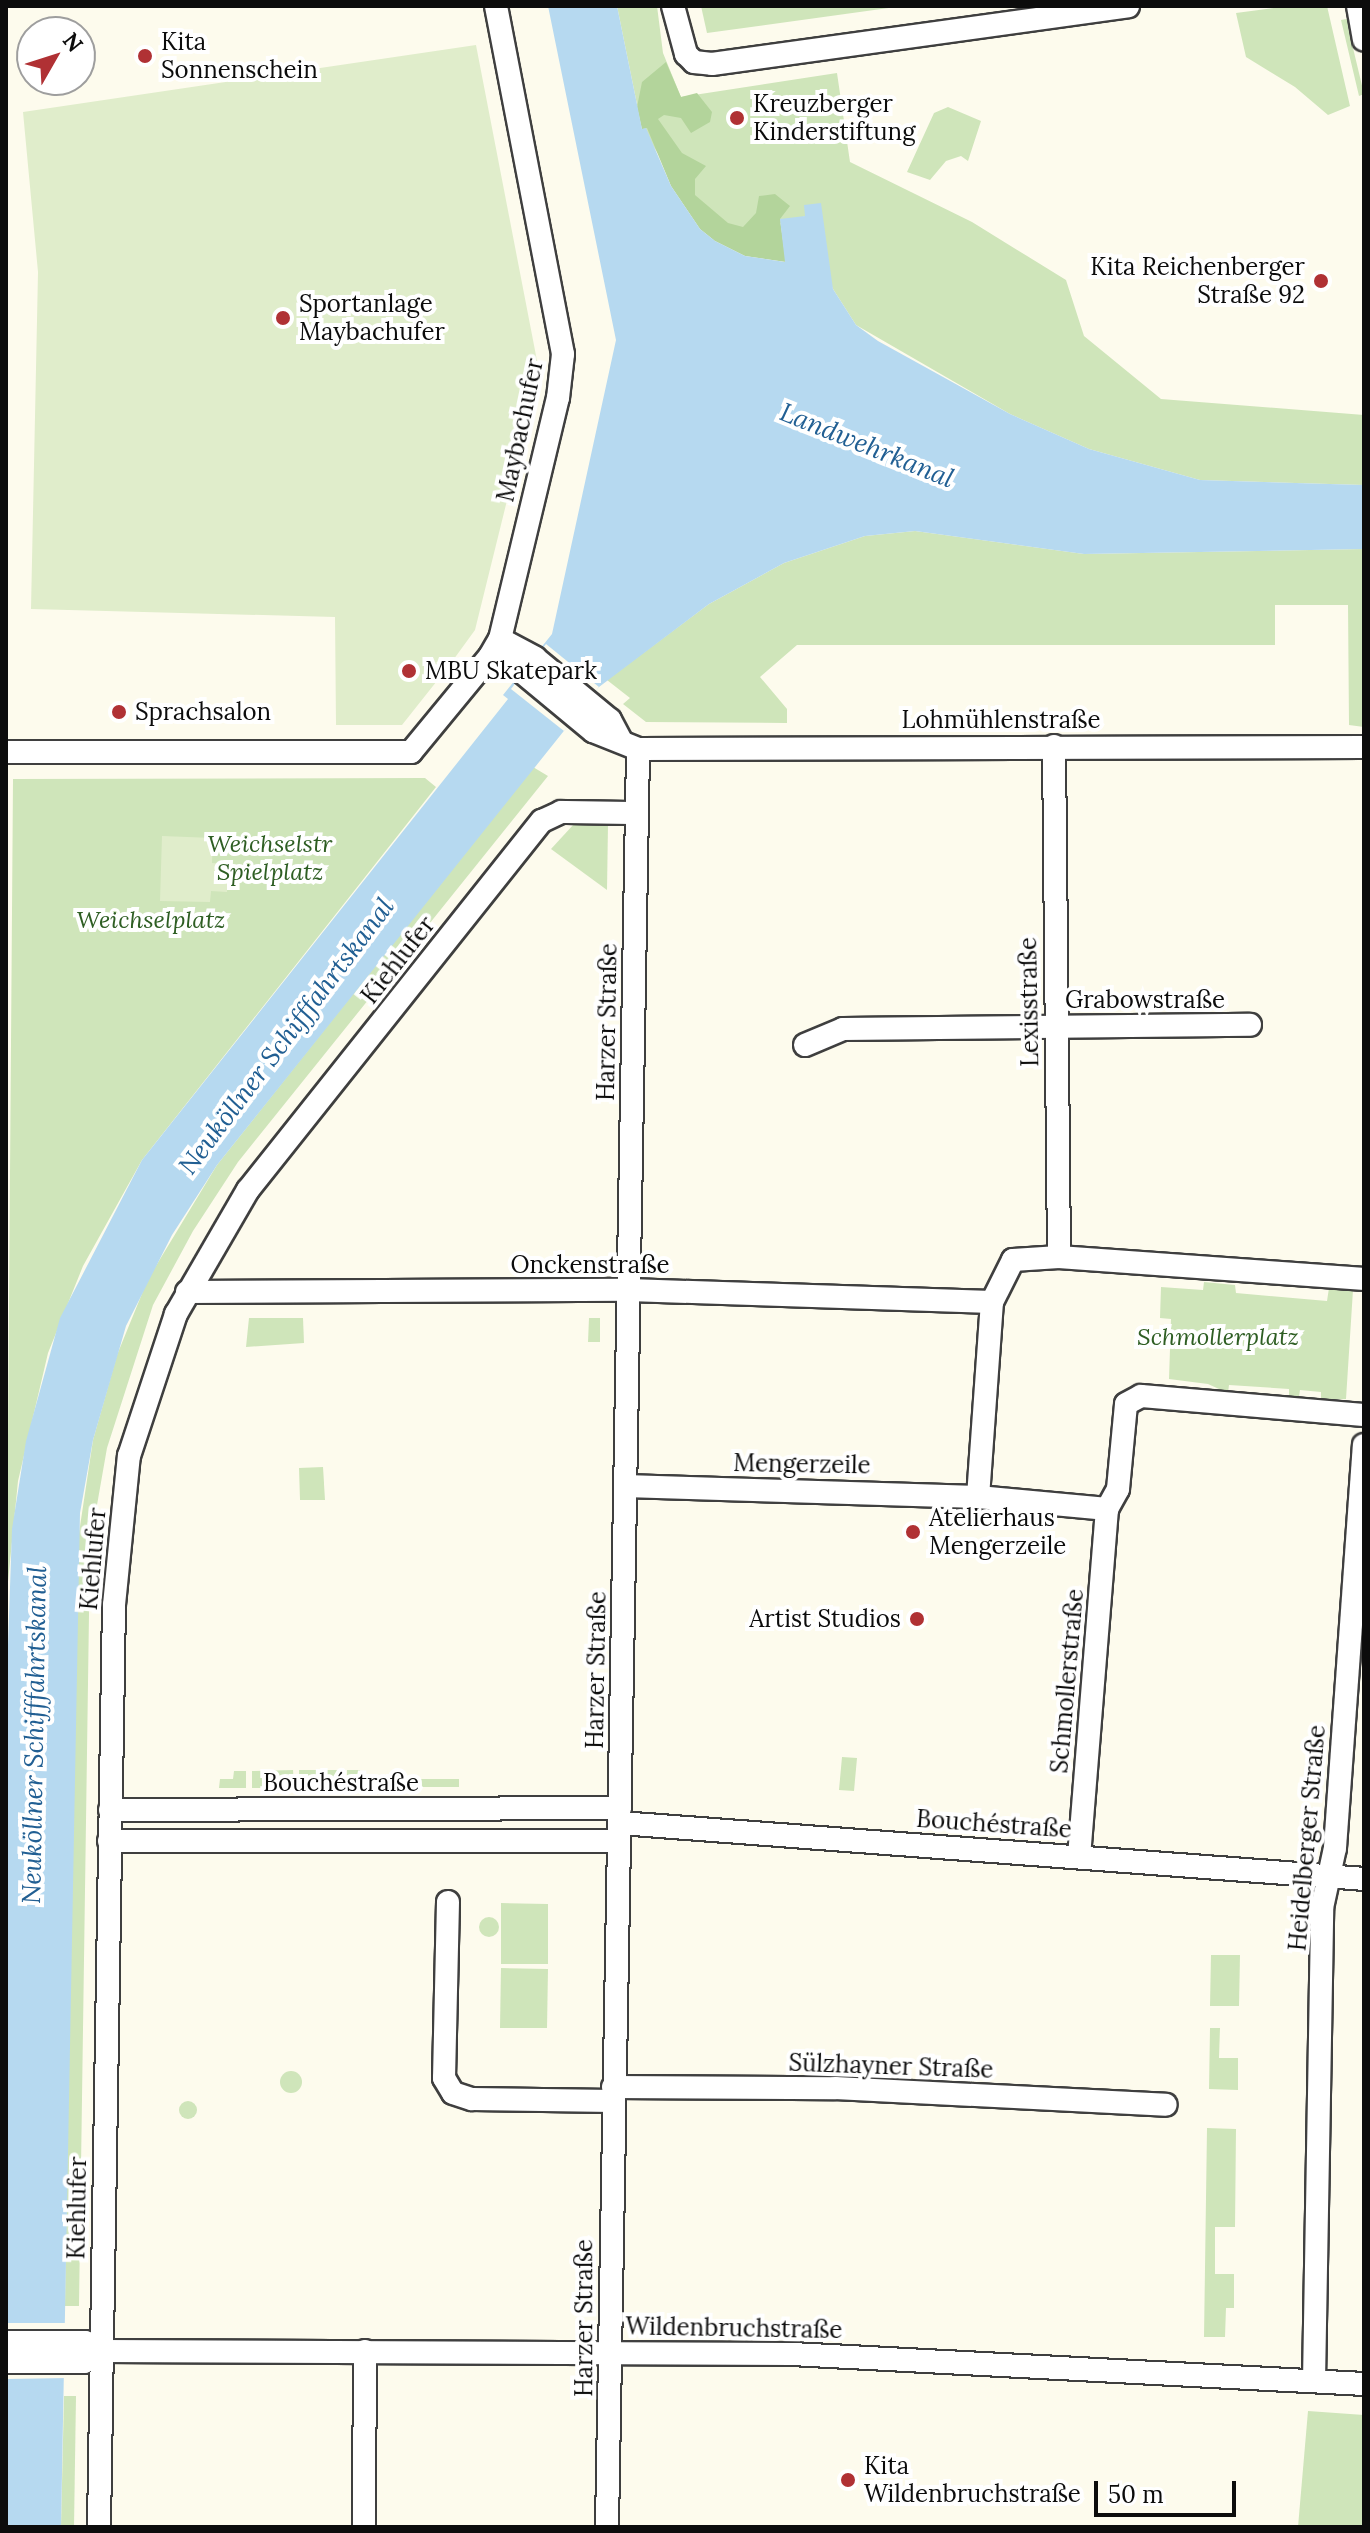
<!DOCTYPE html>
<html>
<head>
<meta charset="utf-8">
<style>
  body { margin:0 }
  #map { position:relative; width:1370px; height:2533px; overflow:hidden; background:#fdfbed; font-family:Lora,serif }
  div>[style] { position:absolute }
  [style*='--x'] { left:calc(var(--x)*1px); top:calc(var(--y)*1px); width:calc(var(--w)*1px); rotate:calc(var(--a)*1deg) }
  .green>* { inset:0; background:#cfe5ba }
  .round { border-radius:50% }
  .forest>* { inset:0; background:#b3d49b }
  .pitch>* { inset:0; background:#e0edcb }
  .water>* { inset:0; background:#b6d9f0 }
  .pier>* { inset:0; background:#fdfbed }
  .roads { filter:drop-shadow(2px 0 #3f3f3f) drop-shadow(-2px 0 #3f3f3f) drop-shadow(0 2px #3f3f3f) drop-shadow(0 -2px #3f3f3f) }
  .minor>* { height:22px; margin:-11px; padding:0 11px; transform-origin:11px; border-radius:11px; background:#fff }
  .dots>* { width:22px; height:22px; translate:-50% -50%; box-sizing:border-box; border:4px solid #fff; border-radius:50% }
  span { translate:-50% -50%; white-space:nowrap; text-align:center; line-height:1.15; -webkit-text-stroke:8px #fff; paint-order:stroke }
  .poi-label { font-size:24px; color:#0c0c0c }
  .left { translate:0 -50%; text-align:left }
  .right { translate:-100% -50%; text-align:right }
  .street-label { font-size:24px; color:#0c0c0c }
  .park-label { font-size:24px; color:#2e5e23; font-style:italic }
  .water-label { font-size:26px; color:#215f93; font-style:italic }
  .frame { position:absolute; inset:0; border:8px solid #0c0c0c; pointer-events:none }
  .north { position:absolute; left:16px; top:16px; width:80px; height:80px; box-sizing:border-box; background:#fff; border:2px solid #9e9e9e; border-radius:50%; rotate:51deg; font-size:22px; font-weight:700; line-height:32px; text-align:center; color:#0c0c0c }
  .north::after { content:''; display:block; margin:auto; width:28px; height:36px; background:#b03134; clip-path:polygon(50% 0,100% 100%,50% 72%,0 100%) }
  .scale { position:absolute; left:1094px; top:2481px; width:142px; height:36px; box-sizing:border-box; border:4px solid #0c0c0c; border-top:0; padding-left:10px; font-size:24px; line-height:28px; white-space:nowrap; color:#0c0c0c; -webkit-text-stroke:6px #fff; paint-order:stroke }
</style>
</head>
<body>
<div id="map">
  <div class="green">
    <i style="clip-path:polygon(617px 6px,657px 6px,663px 53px,681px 97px,837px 73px,850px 162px,972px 222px,1066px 280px,1084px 336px,1161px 399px,1364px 415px,1364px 485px,1200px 480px,1089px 449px,1010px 414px,856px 325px,833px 289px,806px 216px,715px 241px,642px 129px)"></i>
    <i style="clip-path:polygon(701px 6px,903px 6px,707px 33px)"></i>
    <i style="clip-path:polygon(1288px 6px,1327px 6px,1350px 106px,1328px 115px,1295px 87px,1246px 57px,1236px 13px)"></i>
    <i style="clip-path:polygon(1352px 18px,1348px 27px,1364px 94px,1359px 96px,1341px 20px)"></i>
    <i style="clip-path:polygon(948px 107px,981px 121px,968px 161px,961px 156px,946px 161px,930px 180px,907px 172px,934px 113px)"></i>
    <i style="clip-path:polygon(915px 531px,1084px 554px,1364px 549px,1364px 727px,1349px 725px,1348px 605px,1275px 605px,1275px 645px,797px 645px,760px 677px,787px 709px,787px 723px,646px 722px,623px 704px,630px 698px,607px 680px,709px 604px,784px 563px,865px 536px)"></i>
    <i style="clip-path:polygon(533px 767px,548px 776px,238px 1162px,193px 1231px,153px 1305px,107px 1448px,90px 1545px,79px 2306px,65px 2306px,76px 1553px,93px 1440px,117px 1355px,148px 1279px,217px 1165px)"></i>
    <i style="clip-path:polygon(425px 778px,436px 787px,142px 1160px,83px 1266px,48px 1353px,18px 1481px,8px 1582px,6px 1703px,13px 779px)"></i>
    <i style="clip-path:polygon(574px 824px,608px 824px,607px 890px,551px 849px)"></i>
    <i style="clip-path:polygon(1204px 1282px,1235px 1285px,1236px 1293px,1327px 1301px,1329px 1288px,1353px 1290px,1346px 1399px,1321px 1400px,1321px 1392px,1300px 1390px,1298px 1403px,1289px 1403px,1289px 1389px,1229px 1385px,1228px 1393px,1208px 1384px,1169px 1379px,1171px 1319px,1160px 1318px,1161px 1287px,1203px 1290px)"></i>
    <i style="clip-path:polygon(249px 1318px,303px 1318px,304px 1343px,246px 1347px)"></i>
    <i style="clip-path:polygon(589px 1318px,600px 1318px,600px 1342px,588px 1342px)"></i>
    <i style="clip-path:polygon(323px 1467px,325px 1500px,300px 1500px,299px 1468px)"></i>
    <i style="clip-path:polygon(842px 1757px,857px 1758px,854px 1791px,839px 1790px)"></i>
    <i style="clip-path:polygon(293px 1770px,294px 1788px,252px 1788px,252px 1771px)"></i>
    <i style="clip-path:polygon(299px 1770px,341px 1770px,341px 1787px,299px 1788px)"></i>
    <i style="clip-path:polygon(347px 1770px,360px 1770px,361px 1779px,374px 1779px,374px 1787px,347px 1787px)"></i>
    <i style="clip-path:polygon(234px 1771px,246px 1771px,246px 1788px,219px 1788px,220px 1779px,233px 1779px)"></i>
    <i style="clip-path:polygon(412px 1779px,459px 1779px,459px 1787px,412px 1787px)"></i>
    <i style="clip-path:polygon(501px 1903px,548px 1904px,548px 1964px,501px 1964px)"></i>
    <i class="round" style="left:479px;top:1917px;width:20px;height:20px"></i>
    <i style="clip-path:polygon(1211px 1955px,1240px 1955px,1239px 2006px,1210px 2006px)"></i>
    <i style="clip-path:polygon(501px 1968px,548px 1969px,547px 2028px,500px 2028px)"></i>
    <i style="clip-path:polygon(1210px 2028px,1220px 2028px,1219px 2058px,1238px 2058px,1238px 2090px,1209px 2089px)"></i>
    <i class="round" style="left:280px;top:2071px;width:22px;height:22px"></i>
    <i class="round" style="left:179px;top:2101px;width:18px;height:18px"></i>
    <i style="clip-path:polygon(1207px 2128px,1236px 2129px,1235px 2227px,1215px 2227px,1215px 2274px,1234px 2274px,1234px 2308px,1226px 2308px,1225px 2337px,1204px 2337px)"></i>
    <i style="clip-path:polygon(64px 2396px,76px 2396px,74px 2527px,61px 2527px)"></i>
    <i style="clip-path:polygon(1308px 2411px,1364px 2415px,1364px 2527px,1298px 2527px)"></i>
  </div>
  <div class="forest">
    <i style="clip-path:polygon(666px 62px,681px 97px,697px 93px,712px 112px,710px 122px,691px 133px,681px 118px,664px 115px,658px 119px,682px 153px,706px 166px,695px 179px,695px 195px,728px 223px,743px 227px,756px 213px,759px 196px,775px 194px,790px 206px,780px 219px,786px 262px,745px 256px,715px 241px,700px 229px,671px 186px,647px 128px,642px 129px,637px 107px,642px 82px)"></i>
  </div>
  <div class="pitch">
    <i style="clip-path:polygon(476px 45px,539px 371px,475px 630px,451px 663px,435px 662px,448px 667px,402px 725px,336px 725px,335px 617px,31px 609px,38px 272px,23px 112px)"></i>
    <i style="clip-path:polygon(162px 836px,213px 838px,212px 863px,228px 864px,227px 892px,211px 891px,210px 902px,160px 901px)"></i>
  </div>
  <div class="water">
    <i style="clip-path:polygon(548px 6px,617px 6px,642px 129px,646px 128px,671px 186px,700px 229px,715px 241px,745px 256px,785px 262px,780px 219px,805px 216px,804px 205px,821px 203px,833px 289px,856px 325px,878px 341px,1010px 414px,1089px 449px,1200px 480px,1364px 485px,1364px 549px,1084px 554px,915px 531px,865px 536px,784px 563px,709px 604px,599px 687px,217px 1165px,172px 1235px,126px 1326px,93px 1440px,80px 1513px,61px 2527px,6px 2527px,6px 1703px,12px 1529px,26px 1441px,60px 1318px,142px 1160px,508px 699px,503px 695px,552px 634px,616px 340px)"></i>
  </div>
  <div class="pier">
    <i style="clip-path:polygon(546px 644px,599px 687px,564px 731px,511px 689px)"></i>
    <i style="clip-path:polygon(6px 2323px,68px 2323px,68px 2378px,6px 2379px)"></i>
  </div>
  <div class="roads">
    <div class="minor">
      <i style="--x:673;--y:6;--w:50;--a:74.8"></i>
      <i style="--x:686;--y:54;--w:11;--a:45"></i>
      <i style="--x:694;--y:62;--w:18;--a:6"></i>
      <i style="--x:712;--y:64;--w:420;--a:-7.9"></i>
      <i style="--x:1358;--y:6;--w:34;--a:80"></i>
      <i style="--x:500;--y:639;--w:26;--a:65"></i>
      <i style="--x:511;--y:663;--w:107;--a:39.7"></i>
      <i style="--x:593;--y:731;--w:48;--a:21.8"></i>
      <i style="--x:638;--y:749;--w:726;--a:-0.16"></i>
      <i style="--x:500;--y:639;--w:40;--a:28"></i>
      <i style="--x:535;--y:658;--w:97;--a:39.6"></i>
      <i style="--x:610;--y:720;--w:21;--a:62"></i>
      <i style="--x:1054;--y:746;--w:511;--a:89.44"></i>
      <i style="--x:6;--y:752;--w:405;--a:0"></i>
      <i style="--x:411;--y:752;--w:124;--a:-50.5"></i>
      <i style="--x:490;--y:656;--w:20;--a:-60"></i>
      <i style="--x:500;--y:639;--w:248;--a:-76.5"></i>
      <i style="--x:558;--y:398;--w:44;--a:-83.5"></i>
      <i style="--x:563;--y:354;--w:354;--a:-100.9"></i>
      <i style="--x:805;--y:1045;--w:41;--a:-22.8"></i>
      <i style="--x:843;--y:1029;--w:407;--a:-0.6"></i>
      <i style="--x:187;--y:1292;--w:442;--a:-0.3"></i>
      <i style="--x:629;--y:1290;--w:363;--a:1.9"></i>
      <i style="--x:625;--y:1486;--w:353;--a:1.8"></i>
      <i style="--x:978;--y:1497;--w:130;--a:5.3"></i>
      <i style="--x:978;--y:1497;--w:196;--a:-85.9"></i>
      <i style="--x:992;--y:1302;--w:47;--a:-63.4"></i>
      <i style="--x:1013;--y:1260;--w:46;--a:-3.7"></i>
      <i style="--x:1059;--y:1257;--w:306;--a:4.1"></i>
      <i style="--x:110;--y:1810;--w:510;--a:-0.22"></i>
      <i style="--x:620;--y:1823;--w:746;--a:4.3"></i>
      <i style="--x:109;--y:1841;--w:510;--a:0"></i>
      <i style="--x:1079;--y:1857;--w:349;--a:-85.4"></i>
      <i style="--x:1107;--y:1509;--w:23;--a:-61"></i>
      <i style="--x:1118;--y:1489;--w:85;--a:-84.6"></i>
      <i style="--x:1126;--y:1404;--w:17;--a:-28"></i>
      <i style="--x:1141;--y:1396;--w:224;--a:4.9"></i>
      <i style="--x:448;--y:1902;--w:176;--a:91.3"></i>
      <i style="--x:444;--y:2078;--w:17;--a:59"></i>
      <i style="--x:453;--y:2093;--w:20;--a:18"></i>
      <i style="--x:472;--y:2099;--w:141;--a:0.8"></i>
      <i style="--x:613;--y:2087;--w:222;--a:0.3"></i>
      <i style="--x:835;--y:2088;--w:331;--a:2.9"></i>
      <i style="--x:6;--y:2342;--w:79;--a:0"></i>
      <i style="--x:85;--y:2342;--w:19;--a:28"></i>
      <i style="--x:102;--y:2351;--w:690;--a:0.25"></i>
      <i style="--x:792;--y:2354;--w:573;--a:3"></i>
      <i style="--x:6;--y:2362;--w:78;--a:0"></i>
      <i style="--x:84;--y:2362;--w:21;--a:-31"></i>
      <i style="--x:1314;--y:2381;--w:473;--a:-89"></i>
      <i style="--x:1322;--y:1908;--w:61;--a:-77.8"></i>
      <i style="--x:1335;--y:1848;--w:404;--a:-85.9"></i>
      <i style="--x:99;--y:2527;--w:922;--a:-89.07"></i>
      <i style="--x:114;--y:1605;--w:150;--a:-84.3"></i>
      <i style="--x:129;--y:1456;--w:150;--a:-71.7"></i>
      <i style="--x:176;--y:1314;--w:143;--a:-59.9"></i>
      <i style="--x:248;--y:1190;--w:472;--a:-51.5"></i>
      <i style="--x:542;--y:821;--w:21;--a:-25"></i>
      <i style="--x:561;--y:812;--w:75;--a:0.8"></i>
      <i style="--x:364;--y:2527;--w:176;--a:-89.7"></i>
      <i style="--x:607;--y:2527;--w:1778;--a:-89"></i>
    </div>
  </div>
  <div class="dots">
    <i style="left:145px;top:56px;background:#b03134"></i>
    <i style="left:737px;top:118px;background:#b03134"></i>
    <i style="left:1321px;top:281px;background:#b03134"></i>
    <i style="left:283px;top:318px;background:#b03134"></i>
    <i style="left:409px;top:671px;background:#b03134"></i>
    <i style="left:119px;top:712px;background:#b03134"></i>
    <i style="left:913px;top:1532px;background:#b03134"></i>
    <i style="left:917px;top:1619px;background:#b03134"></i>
    <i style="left:848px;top:2480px;background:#b03134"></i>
  </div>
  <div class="poi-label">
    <span class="left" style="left:161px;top:56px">Kita<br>Sonnenschein</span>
    <span class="left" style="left:753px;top:118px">Kreuzberger<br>Kinderstiftung</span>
    <span class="right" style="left:1305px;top:281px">Kita Reichenberger<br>Straße 92</span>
    <span class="left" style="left:299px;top:318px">Sportanlage<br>Maybachufer</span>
    <span class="left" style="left:425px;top:671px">MBU Skatepark</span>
    <span class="left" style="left:135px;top:712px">Sprachsalon</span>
    <span class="left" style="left:929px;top:1532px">Atelierhaus<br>Mengerzeile</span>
    <span class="right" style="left:901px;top:1619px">Artist Studios</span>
    <span class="left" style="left:864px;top:2480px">Kita<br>Wildenbruchstraße</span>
  </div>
  <div class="street-label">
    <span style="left:520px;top:430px;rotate:-78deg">Maybachufer</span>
    <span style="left:1001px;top:720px">Lohmühlenstraße</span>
    <span style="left:398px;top:960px;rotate:-52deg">Kiehlufer</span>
    <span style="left:1145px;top:1000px">Grabowstraße</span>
    <span style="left:1029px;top:1002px;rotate:-91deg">Lexisstraße</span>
    <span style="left:607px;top:1022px;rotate:-89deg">Harzer Straße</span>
    <span style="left:590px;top:1265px">Onckenstraße</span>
    <span style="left:802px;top:1464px;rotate:1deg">Mengerzeile</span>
    <span style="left:93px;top:1559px;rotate:-85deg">Kiehlufer</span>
    <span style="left:596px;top:1670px;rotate:-89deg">Harzer Straße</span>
    <span style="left:1067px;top:1681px;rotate:-85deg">Schmollerstraße</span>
    <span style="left:341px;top:1783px">Bouchéstraße</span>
    <span style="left:994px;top:1824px;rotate:4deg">Bouchéstraße</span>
    <span style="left:1307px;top:1838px;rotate:-85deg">Heidelberger Straße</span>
    <span style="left:891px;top:2066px;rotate:2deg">Sülzhayner Straße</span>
    <span style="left:77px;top:2208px;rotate:-89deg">Kiehlufer</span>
    <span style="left:584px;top:2318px;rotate:-90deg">Harzer Straße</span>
    <span style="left:734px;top:2328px;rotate:1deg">Wildenbruchstraße</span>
  </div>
  <div class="park-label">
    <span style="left:270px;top:858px">Weichselstr<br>Spielplatz</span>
    <span style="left:151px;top:920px">Weichselplatz</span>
    <span style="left:1218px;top:1337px">Schmollerplatz</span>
  </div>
  <div class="water-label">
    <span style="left:867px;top:445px;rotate:22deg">Landwehrkanal</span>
    <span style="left:286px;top:1036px;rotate:-53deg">Neuköllner Schifffahrtskanal</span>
    <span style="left:34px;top:1735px;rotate:-89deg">Neuköllner Schifffahrtskanal</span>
  </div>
  <div class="frame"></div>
  <div class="north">N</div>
  <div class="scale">50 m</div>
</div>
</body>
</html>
